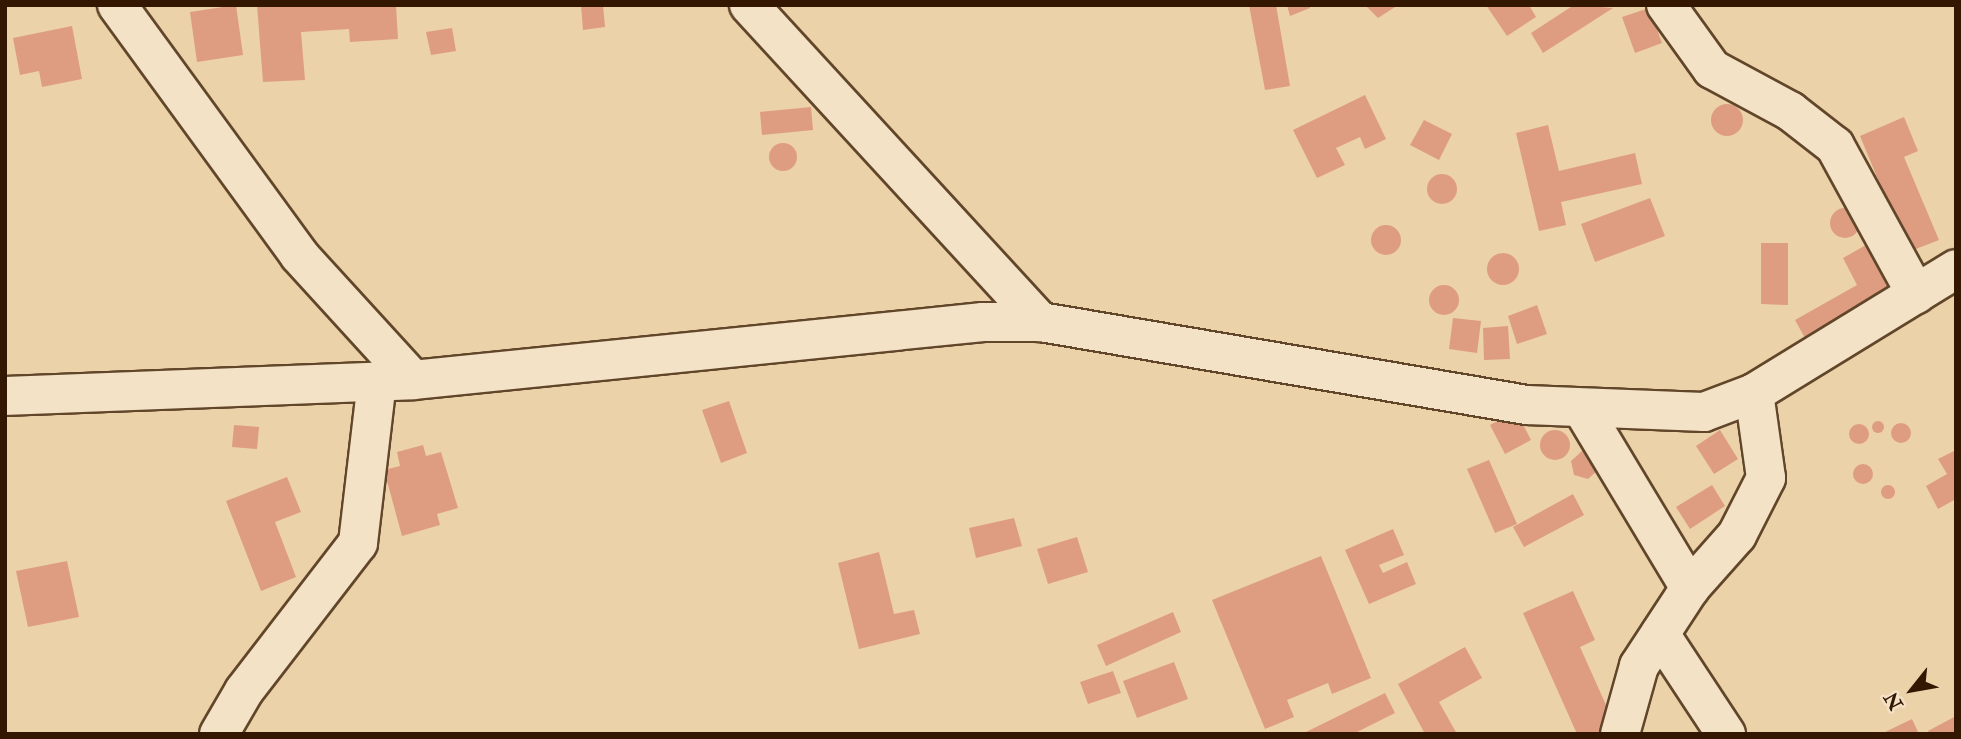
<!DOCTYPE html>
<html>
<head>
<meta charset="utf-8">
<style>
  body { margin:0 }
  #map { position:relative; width:1961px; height:739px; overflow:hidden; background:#ecd2a8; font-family:"IM FELL Double Pica",serif }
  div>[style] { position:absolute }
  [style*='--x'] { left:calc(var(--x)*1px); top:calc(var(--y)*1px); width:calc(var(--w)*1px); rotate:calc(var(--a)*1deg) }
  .building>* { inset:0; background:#de9d80 }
  .round { border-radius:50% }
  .roads { filter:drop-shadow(2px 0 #61462a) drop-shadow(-2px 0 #61462a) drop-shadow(0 2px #61462a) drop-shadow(0 -2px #61462a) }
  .minor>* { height:38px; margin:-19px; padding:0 19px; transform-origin:19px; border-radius:19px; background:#f3e2c6 }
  span { translate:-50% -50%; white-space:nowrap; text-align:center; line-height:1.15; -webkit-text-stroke:5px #f3e2c6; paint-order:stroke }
  .frame { position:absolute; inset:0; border:7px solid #331700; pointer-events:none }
  .north { position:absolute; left:1877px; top:655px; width:70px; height:70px; -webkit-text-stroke:5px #f3e2c6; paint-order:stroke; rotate:239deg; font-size:19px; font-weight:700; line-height:28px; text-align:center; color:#331700 }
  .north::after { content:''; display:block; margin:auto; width:24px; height:32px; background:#331700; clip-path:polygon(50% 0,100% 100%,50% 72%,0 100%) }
</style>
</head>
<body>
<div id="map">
  <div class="building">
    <i style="clip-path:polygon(236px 5px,243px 55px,197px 62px,190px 12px)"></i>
    <i style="clip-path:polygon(257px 5px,396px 5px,398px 39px,350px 42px,349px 29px,301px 32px,305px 80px,263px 82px)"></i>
    <i style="clip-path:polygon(581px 5px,603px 5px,605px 27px,583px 30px)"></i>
    <i style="clip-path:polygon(1249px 5px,1276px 5px,1290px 86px,1265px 90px)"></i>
    <i style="clip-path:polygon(1287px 5px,1309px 5px,1310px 8px,1290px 16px)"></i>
    <i style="clip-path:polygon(1365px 5px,1395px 5px,1395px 7px,1378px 18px)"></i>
    <i style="clip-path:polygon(1486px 5px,1529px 5px,1536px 17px,1507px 36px)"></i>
    <i style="clip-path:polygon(1574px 5px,1613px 8px,1543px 53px,1531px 33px)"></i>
    <i style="clip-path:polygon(1649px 8px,1662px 43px,1635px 53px,1622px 17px)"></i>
    <i style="clip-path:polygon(72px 26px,82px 79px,42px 87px,39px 71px,20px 75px,13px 38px)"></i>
    <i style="clip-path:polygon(452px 28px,456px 51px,431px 55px,426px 32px)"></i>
    <i style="clip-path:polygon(1365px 95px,1386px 139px,1365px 149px,1360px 137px,1336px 148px,1345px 165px,1317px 178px,1293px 130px)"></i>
    <i class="round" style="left:1711px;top:104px;width:32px;height:32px"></i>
    <i style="clip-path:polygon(811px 107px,813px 130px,762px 135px,760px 112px)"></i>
    <i style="clip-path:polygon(1904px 117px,1918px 151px,1904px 157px,1939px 240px,1908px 252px,1860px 136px)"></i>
    <i style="clip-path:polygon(1424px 120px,1452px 134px,1439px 160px,1410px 145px)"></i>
    <i style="clip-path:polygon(1548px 125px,1559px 171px,1635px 153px,1642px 184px,1561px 202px,1566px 225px,1539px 231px,1516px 133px)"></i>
    <i class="round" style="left:769px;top:143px;width:28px;height:28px"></i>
    <i class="round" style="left:1427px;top:174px;width:30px;height:30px"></i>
    <i style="clip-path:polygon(1650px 198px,1665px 236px,1595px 262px,1581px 224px)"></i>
    <i class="round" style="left:1830px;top:208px;width:30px;height:30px"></i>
    <i class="round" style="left:1371px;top:225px;width:30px;height:30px"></i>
    <i style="clip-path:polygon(1761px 243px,1788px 243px,1788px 305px,1761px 304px)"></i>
    <i style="clip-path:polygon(1866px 245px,1891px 290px,1805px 338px,1795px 320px,1857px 285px,1843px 258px)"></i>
    <i class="round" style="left:1487px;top:253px;width:32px;height:32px"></i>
    <i class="round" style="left:1429px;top:285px;width:30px;height:30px"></i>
    <i style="clip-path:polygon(1537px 305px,1547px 334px,1517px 344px,1508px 316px)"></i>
    <i style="clip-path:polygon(1453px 318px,1481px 321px,1477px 353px,1449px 349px)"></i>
    <i style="clip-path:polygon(1508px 326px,1510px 359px,1484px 360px,1483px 328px)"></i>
    <i style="clip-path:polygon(729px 401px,747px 453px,721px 463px,702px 410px)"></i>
    <i style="clip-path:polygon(1516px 411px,1531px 440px,1505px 454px,1490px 425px)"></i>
    <i class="round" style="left:1872px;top:421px;width:12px;height:12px"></i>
    <i class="round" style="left:1891px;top:423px;width:20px;height:20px"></i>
    <i class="round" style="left:1849px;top:424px;width:20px;height:20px"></i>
    <i style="clip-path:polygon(234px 425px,259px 427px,257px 449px,232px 447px)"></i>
    <i class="round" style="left:1540px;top:430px;width:30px;height:30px"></i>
    <i style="clip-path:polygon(1720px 430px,1738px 459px,1714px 474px,1696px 446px)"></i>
    <i style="clip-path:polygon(423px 445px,426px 456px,441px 452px,458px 508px,437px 514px,440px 525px,402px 536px,384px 470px,400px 466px,397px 452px)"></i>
    <i style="clip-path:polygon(1956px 450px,1956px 499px,1938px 509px,1926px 486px,1947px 474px,1938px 459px)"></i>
    <i style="clip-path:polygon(1582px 451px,1595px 456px,1598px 470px,1588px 479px,1574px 475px,1571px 461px)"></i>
    <i style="clip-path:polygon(1489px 460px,1517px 524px,1495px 533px,1467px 469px)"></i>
    <i class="round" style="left:1853px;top:464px;width:20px;height:20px"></i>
    <i style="clip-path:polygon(287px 477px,301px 512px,275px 522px,296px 577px,261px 591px,226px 501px)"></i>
    <i style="clip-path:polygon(1712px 485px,1725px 506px,1690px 529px,1676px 507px)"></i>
    <i class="round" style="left:1881px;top:485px;width:14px;height:14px"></i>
    <i style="clip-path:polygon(1573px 494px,1584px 515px,1524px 547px,1513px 527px)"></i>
    <i style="clip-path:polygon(1014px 518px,1022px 546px,976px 558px,969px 528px)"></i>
    <i style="clip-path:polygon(1393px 529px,1404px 555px,1379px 565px,1383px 573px,1407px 562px,1416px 584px,1369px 604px,1345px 550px)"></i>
    <i style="clip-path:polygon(1077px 537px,1088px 572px,1048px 584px,1037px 549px)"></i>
    <i style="clip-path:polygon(879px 552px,894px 614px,914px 610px,920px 634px,859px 649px,838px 563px)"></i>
    <i style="clip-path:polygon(1321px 556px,1371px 678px,1332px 694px,1328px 683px,1287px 700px,1294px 717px,1265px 729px,1212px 600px)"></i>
    <i style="clip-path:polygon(67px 561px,79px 617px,28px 627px,16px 571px)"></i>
    <i style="clip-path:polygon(1573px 591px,1595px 640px,1580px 647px,1615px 725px,1595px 734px,1577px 734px,1523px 613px)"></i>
    <i style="clip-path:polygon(1173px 612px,1181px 632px,1106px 666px,1097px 645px)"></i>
    <i style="clip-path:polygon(1465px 647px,1482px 678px,1439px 702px,1457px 734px,1425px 734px,1398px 684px)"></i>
    <i style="clip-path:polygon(1174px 662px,1188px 699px,1137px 718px,1123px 681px)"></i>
    <i style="clip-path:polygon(1113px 671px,1121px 693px,1088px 704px,1080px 682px)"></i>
    <i style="clip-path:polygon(1385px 693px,1395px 713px,1353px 734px,1302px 734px)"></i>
    <i style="clip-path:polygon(1956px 716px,1956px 734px,1930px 734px,1928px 731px)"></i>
    <i style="clip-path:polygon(1912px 719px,1919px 734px,1881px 734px)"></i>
  </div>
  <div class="roads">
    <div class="minor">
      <i style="--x:117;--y:5;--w:309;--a:53.9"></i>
      <i style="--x:299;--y:255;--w:169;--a:47.6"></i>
      <i style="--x:749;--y:5;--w:431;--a:47.4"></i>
      <i style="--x:1666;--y:5;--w:79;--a:54.3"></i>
      <i style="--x:1712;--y:69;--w:89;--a:28.3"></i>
      <i style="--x:1790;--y:111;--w:57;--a:37.9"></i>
      <i style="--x:1835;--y:146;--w:169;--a:61.3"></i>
      <i style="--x:5;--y:396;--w:408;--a:-2.2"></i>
      <i style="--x:413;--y:380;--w:573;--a:-5.81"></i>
      <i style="--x:983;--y:322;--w:58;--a:0"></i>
      <i style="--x:1041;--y:322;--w:493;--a:9.7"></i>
      <i style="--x:1527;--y:405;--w:177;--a:2.3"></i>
      <i style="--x:1704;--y:412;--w:53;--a:-20.8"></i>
      <i style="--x:1754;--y:393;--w:237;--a:-31.5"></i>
      <i style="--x:1583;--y:410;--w:208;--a:59"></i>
      <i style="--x:1660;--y:634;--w:120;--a:56.6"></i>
      <i style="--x:219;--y:734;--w:50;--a:-59.8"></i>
      <i style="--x:244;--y:691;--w:187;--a:-52.4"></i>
      <i style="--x:358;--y:543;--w:162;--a:-83.3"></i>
      <i style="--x:1620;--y:734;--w:71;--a:-74.4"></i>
      <i style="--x:1639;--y:666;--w:93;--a:-56.8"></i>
      <i style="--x:1690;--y:588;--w:71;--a:-48.4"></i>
      <i style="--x:1737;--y:535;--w:64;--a:-63"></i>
      <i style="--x:1766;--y:478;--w:86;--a:-98"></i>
    </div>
  </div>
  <div class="frame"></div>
  <div class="north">N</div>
</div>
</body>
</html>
